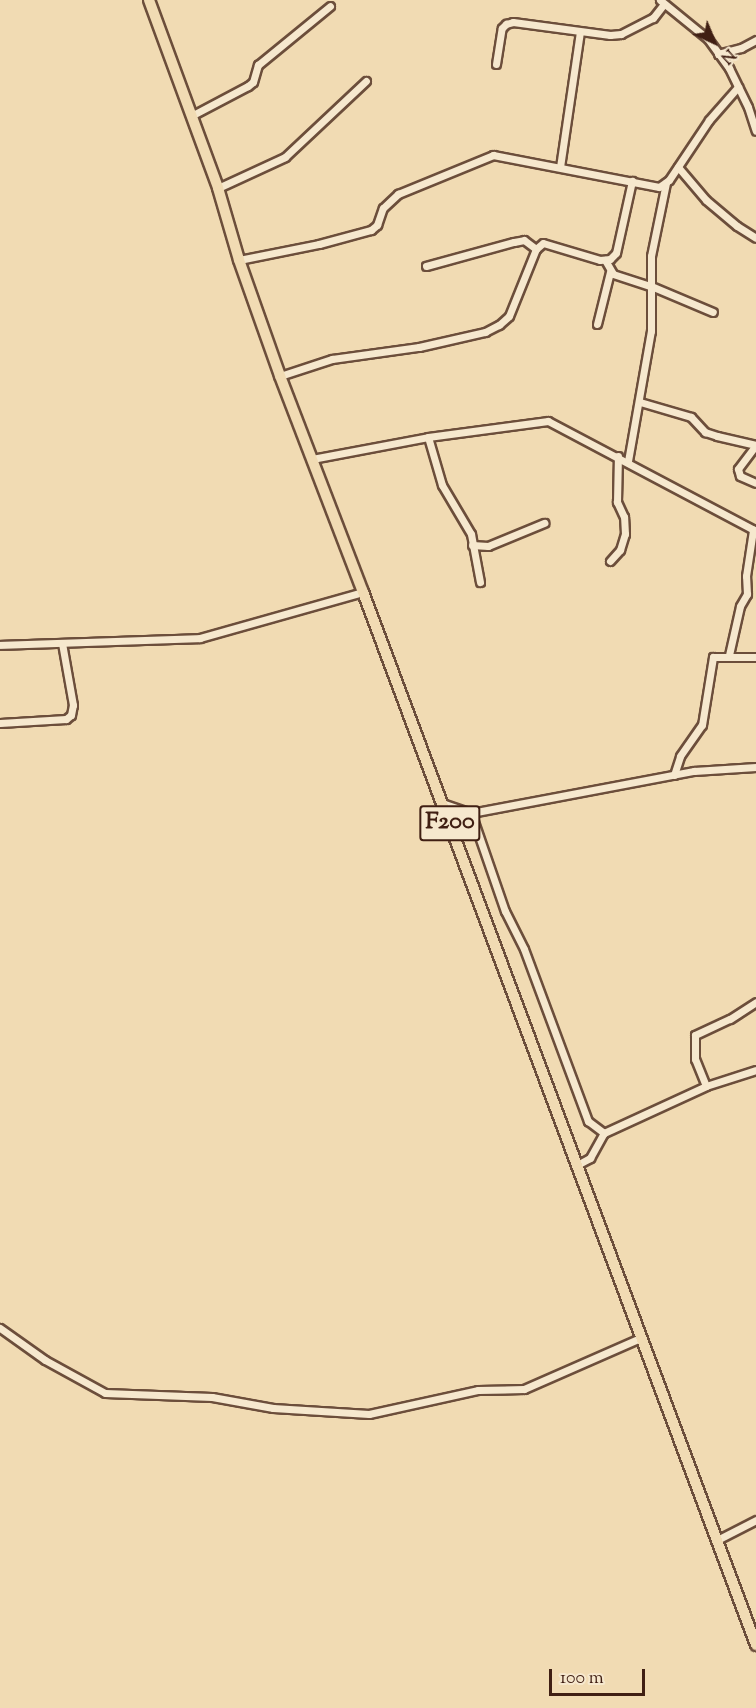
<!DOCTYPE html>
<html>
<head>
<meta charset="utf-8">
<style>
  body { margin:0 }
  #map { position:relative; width:756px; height:1708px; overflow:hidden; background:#f1dbb3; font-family:"Sorts Mill Goudy",serif }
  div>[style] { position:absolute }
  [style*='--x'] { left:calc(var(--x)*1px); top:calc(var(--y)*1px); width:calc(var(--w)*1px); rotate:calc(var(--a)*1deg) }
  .roads { filter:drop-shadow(2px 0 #6c4e3b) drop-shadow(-2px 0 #6c4e3b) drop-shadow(0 2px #6c4e3b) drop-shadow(0 -2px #6c4e3b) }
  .street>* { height:7px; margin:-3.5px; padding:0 3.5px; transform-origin:3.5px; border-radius:3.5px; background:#f6e8ce }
  .primary>* { height:10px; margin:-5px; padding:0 5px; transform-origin:5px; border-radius:5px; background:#f1dbb3 }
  span { translate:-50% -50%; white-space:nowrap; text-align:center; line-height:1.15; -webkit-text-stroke:4.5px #f6e8ce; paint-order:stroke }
  .shield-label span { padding:2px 4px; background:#f6e8ce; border:2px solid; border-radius:4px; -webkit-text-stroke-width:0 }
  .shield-label { font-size:24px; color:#401f13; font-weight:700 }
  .north { position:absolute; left:684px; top:12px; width:60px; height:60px; -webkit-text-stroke:4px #f6e8ce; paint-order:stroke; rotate:136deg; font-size:16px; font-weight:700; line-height:24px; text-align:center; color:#401f13 }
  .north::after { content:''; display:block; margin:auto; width:21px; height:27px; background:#401f13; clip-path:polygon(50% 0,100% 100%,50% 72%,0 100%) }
  .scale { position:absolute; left:549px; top:1669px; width:96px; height:27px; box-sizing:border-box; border:3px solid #401f13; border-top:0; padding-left:8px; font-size:18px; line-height:21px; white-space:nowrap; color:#401f13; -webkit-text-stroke:4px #f6e8ce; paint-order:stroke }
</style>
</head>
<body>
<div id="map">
  <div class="roads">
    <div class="street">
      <i style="--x:660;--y:0;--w:62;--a:39.1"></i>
      <i style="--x:708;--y:39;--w:36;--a:54"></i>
      <i style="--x:729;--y:68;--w:43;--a:64"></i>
      <i style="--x:748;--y:107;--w:25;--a:72"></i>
      <i style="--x:718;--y:54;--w:24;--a:-15"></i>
      <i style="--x:741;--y:48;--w:17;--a:-28"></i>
      <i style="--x:496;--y:64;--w:36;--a:-81"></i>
      <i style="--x:502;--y:28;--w:6;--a:-45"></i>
      <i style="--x:506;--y:24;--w:7;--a:-16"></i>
      <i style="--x:513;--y:22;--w:98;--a:7.6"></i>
      <i style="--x:610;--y:35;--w:11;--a:-5"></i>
      <i style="--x:621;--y:34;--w:36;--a:-27"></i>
      <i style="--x:653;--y:18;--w:16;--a:-52"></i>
      <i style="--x:191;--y:116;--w:64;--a:-27.8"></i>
      <i style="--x:248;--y:86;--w:6;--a:-39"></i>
      <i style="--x:253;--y:82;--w:18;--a:-74"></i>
      <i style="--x:258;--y:65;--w:93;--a:-39.3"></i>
      <i style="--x:560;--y:167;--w:136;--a:-81.6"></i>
      <i style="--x:678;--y:167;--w:43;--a:49.7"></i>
      <i style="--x:706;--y:200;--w:40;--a:40"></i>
      <i style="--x:737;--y:226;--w:22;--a:32"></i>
      <i style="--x:218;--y:188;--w:74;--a:-24.8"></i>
      <i style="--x:285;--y:157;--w:111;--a:-43.2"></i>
      <i style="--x:239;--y:260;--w:82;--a:-11.3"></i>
      <i style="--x:319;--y:244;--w:54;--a:-15.1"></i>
      <i style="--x:371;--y:230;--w:8;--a:-40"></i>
      <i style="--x:377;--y:225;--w:18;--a:-71"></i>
      <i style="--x:383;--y:208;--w:21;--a:-43"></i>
      <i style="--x:398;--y:194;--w:103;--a:-22.3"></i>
      <i style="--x:493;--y:155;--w:169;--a:10.9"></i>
      <i style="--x:659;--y:187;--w:12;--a:-35"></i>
      <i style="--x:669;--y:180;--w:72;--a:-56.3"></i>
      <i style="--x:709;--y:120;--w:44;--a:-48.7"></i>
      <i style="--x:605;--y:260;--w:16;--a:60"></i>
      <i style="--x:613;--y:274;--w:40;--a:18"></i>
      <i style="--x:651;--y:286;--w:67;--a:22.8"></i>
      <i style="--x:426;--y:266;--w:91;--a:-15.3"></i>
      <i style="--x:514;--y:242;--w:10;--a:-11"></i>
      <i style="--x:524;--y:240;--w:15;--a:37"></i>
      <i style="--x:597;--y:324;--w:54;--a:-76"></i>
      <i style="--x:280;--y:376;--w:55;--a:-18.1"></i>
      <i style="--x:332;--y:359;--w:88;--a:-7.9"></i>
      <i style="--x:419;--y:347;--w:68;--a:-12.8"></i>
      <i style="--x:485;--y:332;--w:16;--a:-27"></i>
      <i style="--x:499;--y:325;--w:13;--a:-42"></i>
      <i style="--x:509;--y:316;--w:72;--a:-68.1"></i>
      <i style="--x:536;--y:249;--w:9;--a:-41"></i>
      <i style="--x:543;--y:243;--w:59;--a:16.6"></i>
      <i style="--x:600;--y:260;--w:10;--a:-6"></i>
      <i style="--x:610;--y:259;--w:8;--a:-45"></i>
      <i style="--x:616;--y:253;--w:74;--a:-77.5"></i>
      <i style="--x:640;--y:402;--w:53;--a:16.4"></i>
      <i style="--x:691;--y:417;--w:21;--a:47"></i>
      <i style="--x:705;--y:432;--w:13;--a:18"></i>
      <i style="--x:717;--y:436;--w:40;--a:13"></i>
      <i style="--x:428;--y:437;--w:50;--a:73.7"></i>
      <i style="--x:442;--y:485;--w:57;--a:59.4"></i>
      <i style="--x:471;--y:534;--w:49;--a:79.4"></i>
      <i style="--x:756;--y:445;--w:30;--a:127"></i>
      <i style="--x:738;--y:469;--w:7;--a:74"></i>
      <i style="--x:740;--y:476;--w:17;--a:24"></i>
      <i style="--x:312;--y:459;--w:118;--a:-10.7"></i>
      <i style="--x:428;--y:437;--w:121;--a:-7.6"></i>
      <i style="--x:548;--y:421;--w:235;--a:27.9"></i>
      <i style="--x:628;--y:461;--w:132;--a:-80"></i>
      <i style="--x:651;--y:331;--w:75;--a:-90"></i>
      <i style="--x:651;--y:256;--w:75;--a:-78.4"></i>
      <i style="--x:472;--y:545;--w:16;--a:4"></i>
      <i style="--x:488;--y:546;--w:61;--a:-22.3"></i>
      <i style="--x:610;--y:561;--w:15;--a:-48"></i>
      <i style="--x:620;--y:550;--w:17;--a:-73"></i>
      <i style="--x:625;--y:534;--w:17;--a:-93"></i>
      <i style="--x:624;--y:517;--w:17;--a:-115"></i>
      <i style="--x:617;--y:502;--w:46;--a:-88.8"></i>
      <i style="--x:0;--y:645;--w:200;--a:-2"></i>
      <i style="--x:200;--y:638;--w:169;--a:-15.8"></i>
      <i style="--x:729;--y:655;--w:50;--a:-77.3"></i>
      <i style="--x:740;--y:606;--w:14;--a:-60"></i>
      <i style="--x:747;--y:594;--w:18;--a:-93"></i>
      <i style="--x:746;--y:576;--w:47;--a:-81.3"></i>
      <i style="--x:0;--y:723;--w:66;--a:-3.5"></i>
      <i style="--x:66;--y:719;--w:6;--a:-39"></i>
      <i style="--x:71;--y:715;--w:10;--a:-79"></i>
      <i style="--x:73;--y:705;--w:63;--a:-100.1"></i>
      <i style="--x:674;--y:775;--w:20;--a:-72"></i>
      <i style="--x:680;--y:756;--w:38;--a:-55"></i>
      <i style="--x:702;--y:725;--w:69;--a:-80.8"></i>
      <i style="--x:713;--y:657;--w:43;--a:0"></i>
      <i style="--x:442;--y:803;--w:31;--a:19"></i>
      <i style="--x:471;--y:813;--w:227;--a:-10.7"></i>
      <i style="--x:694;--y:771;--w:62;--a:-3.7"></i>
      <i style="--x:471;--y:813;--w:104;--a:70.9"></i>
      <i style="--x:505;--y:911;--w:42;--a:63.4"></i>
      <i style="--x:524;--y:949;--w:184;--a:69.6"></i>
      <i style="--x:588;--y:1121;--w:20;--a:37"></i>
      <i style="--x:604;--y:1133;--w:112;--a:-24.7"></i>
      <i style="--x:706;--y:1086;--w:52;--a:-17.7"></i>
      <i style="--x:706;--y:1086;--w:29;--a:-112"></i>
      <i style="--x:695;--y:1059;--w:24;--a:-90"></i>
      <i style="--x:695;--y:1035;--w:38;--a:-25"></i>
      <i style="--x:730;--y:1019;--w:31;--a:-33"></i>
      <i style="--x:577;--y:1165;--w:15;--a:-28"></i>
      <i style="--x:590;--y:1158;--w:29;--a:-61"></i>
      <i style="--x:0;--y:1328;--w:55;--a:35.4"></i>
      <i style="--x:45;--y:1360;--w:68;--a:28.8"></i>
      <i style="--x:105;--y:1393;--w:107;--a:2.1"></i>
      <i style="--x:212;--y:1397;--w:62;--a:10.2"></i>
      <i style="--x:273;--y:1408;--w:96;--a:3.6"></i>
      <i style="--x:369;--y:1414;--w:112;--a:-12.4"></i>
      <i style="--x:478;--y:1390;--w:46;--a:-1.2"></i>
      <i style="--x:524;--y:1389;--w:127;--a:-23.7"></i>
      <i style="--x:717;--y:1540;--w:44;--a:-27.1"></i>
    </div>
    <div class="primary">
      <i style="--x:149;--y:0;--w:200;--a:69.8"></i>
      <i style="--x:218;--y:188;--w:75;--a:73.7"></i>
      <i style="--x:239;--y:260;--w:123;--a:70.5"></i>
      <i style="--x:280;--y:376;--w:231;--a:69"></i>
      <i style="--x:363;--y:592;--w:1124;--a:69.53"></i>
    </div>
  </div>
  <div class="shield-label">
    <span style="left:450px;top:823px">F200</span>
  </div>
  <div class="north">N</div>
  <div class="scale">100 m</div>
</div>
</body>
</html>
